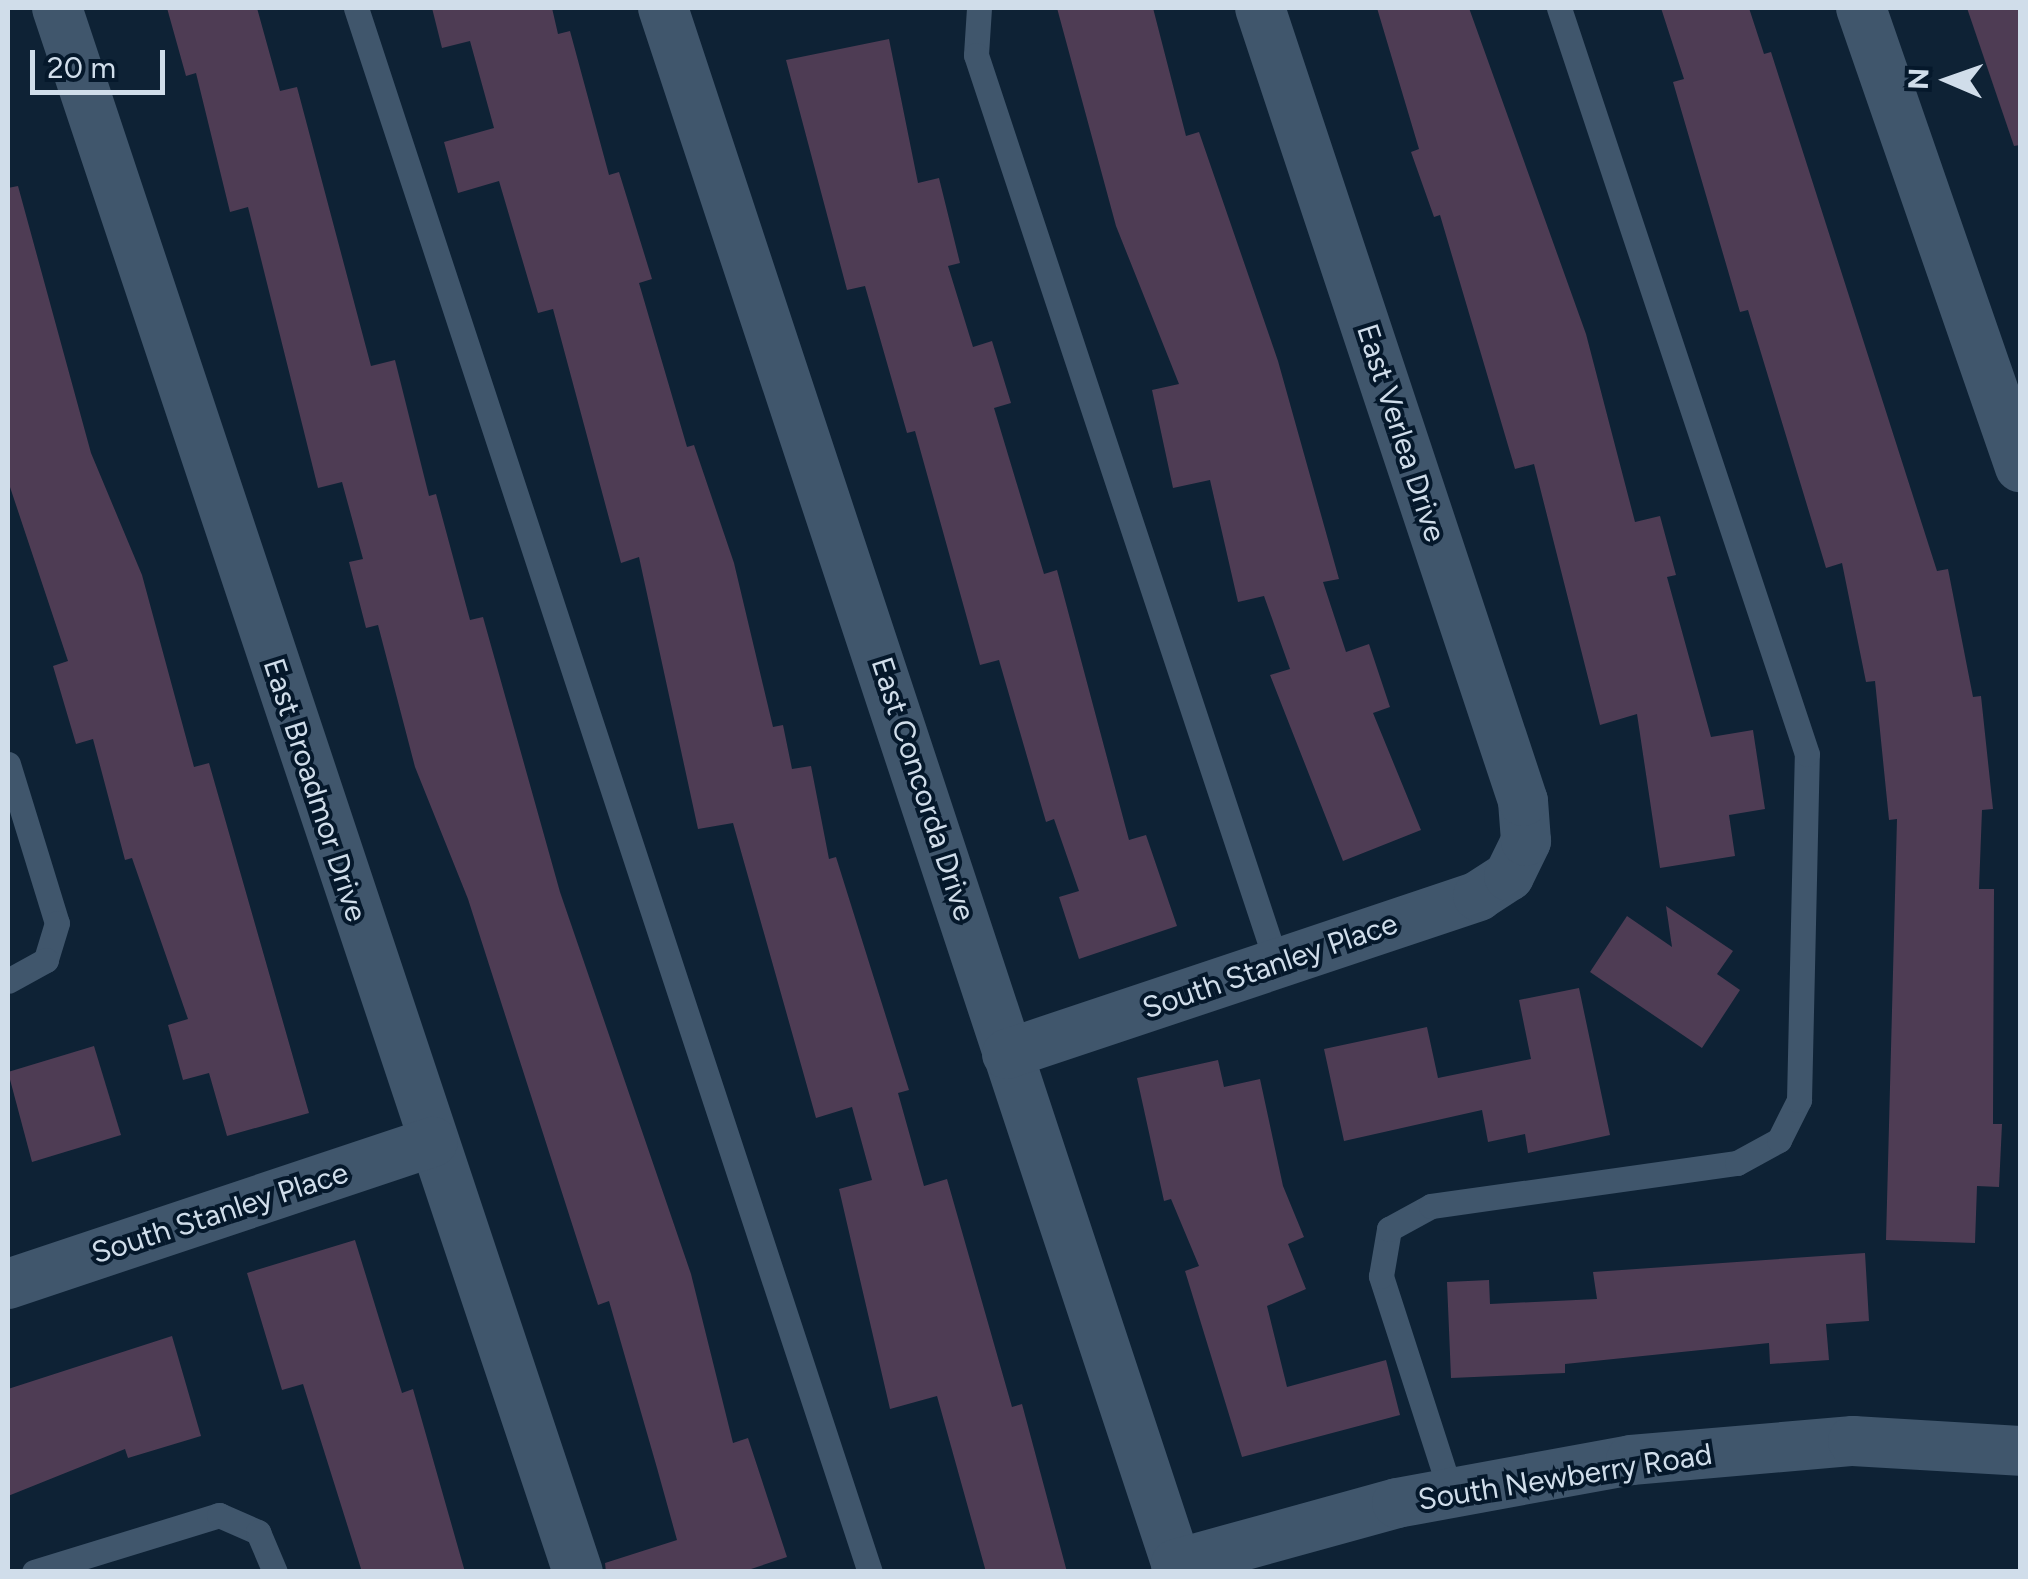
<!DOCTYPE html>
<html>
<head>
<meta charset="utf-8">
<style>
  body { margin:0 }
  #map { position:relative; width:2028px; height:1579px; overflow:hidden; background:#0e2235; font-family:Figtree,sans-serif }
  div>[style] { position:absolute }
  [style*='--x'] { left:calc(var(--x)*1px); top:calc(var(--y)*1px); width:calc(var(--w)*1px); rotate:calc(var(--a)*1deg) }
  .building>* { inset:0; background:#4e3c54 }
  .service>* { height:25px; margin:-12.5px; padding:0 12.5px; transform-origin:12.5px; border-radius:12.5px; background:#40566c }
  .minor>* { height:50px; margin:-25px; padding:0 25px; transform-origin:25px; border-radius:25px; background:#40566c }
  span { translate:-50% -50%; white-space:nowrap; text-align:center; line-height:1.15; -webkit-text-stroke:8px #05182b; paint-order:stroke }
  .street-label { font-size:30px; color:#d0ddea }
  .frame { position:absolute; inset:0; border:10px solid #d0ddea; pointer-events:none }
  .north { position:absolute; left:1898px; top:30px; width:100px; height:100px; -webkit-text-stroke:8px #05182b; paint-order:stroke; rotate:272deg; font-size:28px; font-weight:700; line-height:40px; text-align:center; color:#d0ddea }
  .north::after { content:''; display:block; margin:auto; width:35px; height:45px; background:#d0ddea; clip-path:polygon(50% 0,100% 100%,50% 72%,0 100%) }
  .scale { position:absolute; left:30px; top:50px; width:135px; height:45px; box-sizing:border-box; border:5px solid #d0ddea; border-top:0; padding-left:12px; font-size:30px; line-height:35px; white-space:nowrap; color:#d0ddea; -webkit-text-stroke:8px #05182b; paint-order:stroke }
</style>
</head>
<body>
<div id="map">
  <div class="building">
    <i style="clip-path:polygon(167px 8px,257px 8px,280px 91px,297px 87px,371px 366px,395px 360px,429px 496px,436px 494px,470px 620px,483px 617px,560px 892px,691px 1274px,733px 1443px,748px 1438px,787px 1557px,742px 1572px,606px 1572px,605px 1563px,677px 1540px,657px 1468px,609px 1301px,598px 1305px,468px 899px,415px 767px,378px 625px,366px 628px,349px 562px,363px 559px,342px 482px,318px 488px,248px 207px,230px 212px,196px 73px,186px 76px)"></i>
    <i style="clip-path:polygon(432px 8px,552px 8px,558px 34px,570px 31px,609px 175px,619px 172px,652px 279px,639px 283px,687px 447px,694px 445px,734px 563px,773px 727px,783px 725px,792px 769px,811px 766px,829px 859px,836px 857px,909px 1090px,898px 1093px,924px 1186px,947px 1179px,1012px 1407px,1022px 1404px,1067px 1572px,986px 1572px,937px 1396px,890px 1409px,839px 1189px,872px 1180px,852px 1107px,816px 1118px,733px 823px,698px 829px,639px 557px,621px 563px,553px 309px,538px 313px,499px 181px,458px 193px,444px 142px,494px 128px,470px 41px,442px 48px)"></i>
    <i style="clip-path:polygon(1057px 8px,1153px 8px,1186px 136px,1199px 132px,1278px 361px,1339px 579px,1323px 582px,1346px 652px,1369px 644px,1390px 707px,1373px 713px,1421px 830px,1343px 861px,1270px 675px,1290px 669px,1264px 596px,1238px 602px,1210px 480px,1173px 488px,1152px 390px,1179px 384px,1116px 226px)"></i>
    <i style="clip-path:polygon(1377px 8px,1469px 8px,1586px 334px,1635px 522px,1660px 516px,1676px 575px,1667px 577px,1711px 737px,1753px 730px,1765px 809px,1729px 815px,1735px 856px,1660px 868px,1637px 714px,1600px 725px,1534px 464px,1515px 469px,1440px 215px,1434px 217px,1411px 152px,1419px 149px)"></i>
    <i style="clip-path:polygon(1661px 8px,1749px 8px,1764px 54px,1771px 52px,1937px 571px,1948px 569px,1973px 697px,1981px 696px,1993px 809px,1982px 810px,1979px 889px,1994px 889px,1993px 1124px,2002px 1124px,1999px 1187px,1977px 1186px,1975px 1243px,1886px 1240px,1897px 819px,1889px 820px,1875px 681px,1866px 682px,1842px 563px,1826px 568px,1748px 310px,1740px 312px,1673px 82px,1684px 79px)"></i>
    <i style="clip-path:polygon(1967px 8px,2020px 8px,2020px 145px,2014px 146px)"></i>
    <i style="clip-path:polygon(889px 39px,918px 183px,939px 178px,960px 263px,948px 266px,973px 347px,992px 341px,1011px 403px,994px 408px,1044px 574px,1057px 570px,1129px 840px,1146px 835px,1177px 926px,1079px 959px,1059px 897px,1079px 891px,1054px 819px,1046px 822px,999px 660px,980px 665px,915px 431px,907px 433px,865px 286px,847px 290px,786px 60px)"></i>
    <i style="clip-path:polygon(18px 186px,91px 453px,142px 575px,194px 767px,209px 763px,309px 1113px,227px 1136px,209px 1073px,183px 1080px,168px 1025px,188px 1019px,132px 858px,125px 860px,93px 739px,76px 744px,53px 666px,68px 661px,8px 481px,8px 188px)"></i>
    <i style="clip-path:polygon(1666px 906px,1733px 951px,1717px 974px,1740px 990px,1702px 1048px,1590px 972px,1627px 916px,1672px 947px)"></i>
    <i style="clip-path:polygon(1579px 988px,1610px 1135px,1528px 1153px,1525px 1134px,1488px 1142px,1482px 1110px,1344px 1141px,1324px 1049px,1427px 1027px,1438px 1078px,1531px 1059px,1519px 1000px)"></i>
    <i style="clip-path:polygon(94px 1046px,121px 1135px,32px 1162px,8px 1072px)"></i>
    <i style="clip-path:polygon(1218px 1060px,1224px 1087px,1260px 1079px,1283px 1186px,1304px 1237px,1288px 1244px,1306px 1289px,1267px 1306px,1287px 1387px,1386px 1360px,1400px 1415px,1242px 1457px,1185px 1271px,1199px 1266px,1171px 1199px,1164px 1201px,1137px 1078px)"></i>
    <i style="clip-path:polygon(355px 1240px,402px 1393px,413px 1389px,465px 1572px,362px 1572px,303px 1384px,282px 1390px,247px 1273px)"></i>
    <i style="clip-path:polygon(1865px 1253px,1869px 1321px,1826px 1324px,1829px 1360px,1770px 1364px,1769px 1343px,1565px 1364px,1565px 1373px,1451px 1378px,1447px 1282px,1489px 1280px,1490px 1304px,1597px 1299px,1593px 1272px)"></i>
    <i style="clip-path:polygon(172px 1336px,201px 1436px,128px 1458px,125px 1449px,8px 1496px,8px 1389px)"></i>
  </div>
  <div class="service">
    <i style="--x:356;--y:8;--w:1646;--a:71.81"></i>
    <i style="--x:979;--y:8;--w:47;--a:93.7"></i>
    <i style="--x:976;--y:55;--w:958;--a:71.68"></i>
    <i style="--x:8;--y:764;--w:166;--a:72.9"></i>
    <i style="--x:57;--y:923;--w:39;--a:107"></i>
    <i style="--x:46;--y:960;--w:43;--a:151.1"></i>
    <i style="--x:1451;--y:1493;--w:228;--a:-107.9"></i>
    <i style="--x:1381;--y:1276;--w:48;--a:-80.3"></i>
    <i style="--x:1389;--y:1229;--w:48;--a:-28.7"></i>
    <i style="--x:1431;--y:1206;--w:309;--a:-8"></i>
    <i style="--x:1737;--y:1163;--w:48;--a:-28.7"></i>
    <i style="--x:1779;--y:1140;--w:45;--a:-63.4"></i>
    <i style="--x:1799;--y:1100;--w:346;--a:-88.7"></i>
    <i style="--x:1807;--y:754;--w:786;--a:-108.39"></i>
    <i style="--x:34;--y:1572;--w:194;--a:-17.1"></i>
    <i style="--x:219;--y:1515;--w:43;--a:23.6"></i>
    <i style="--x:258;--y:1532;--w:43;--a:67"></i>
  </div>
  <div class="minor">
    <i style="--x:57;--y:8;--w:1648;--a:71.58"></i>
    <i style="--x:663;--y:8;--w:1647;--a:71.74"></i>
    <i style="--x:1861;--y:8;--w:486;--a:70.9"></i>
    <i style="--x:1007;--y:1054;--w:497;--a:-18.5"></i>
    <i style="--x:1478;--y:896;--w:37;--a:-33"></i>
    <i style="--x:1509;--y:876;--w:39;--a:-64"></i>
    <i style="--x:1526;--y:841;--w:40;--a:-94.3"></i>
    <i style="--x:1523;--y:801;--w:835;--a:-108.35"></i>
    <i style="--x:8;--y:1284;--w:448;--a:-18.5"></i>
    <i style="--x:1176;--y:1564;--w:229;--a:-15.4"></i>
    <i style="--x:1397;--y:1503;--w:238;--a:-10.4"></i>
    <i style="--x:1631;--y:1460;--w:223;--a:-4.9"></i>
    <i style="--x:1853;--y:1441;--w:167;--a:3.4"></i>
  </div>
  <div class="street-label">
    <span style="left:1401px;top:433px;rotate:72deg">East Verlea Drive</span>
    <span style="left:923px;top:789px;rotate:72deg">East Concorda Drive</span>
    <span style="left:315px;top:790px;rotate:72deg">East Broadmor Drive</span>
    <span style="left:1270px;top:966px;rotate:-19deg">South Stanley Place</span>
    <span style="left:220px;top:1213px;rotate:-18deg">South Stanley Place</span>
    <span style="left:1565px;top:1477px;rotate:-9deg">South Newberry Road</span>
  </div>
  <div class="frame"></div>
  <div class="north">N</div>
  <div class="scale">20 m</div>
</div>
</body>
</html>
